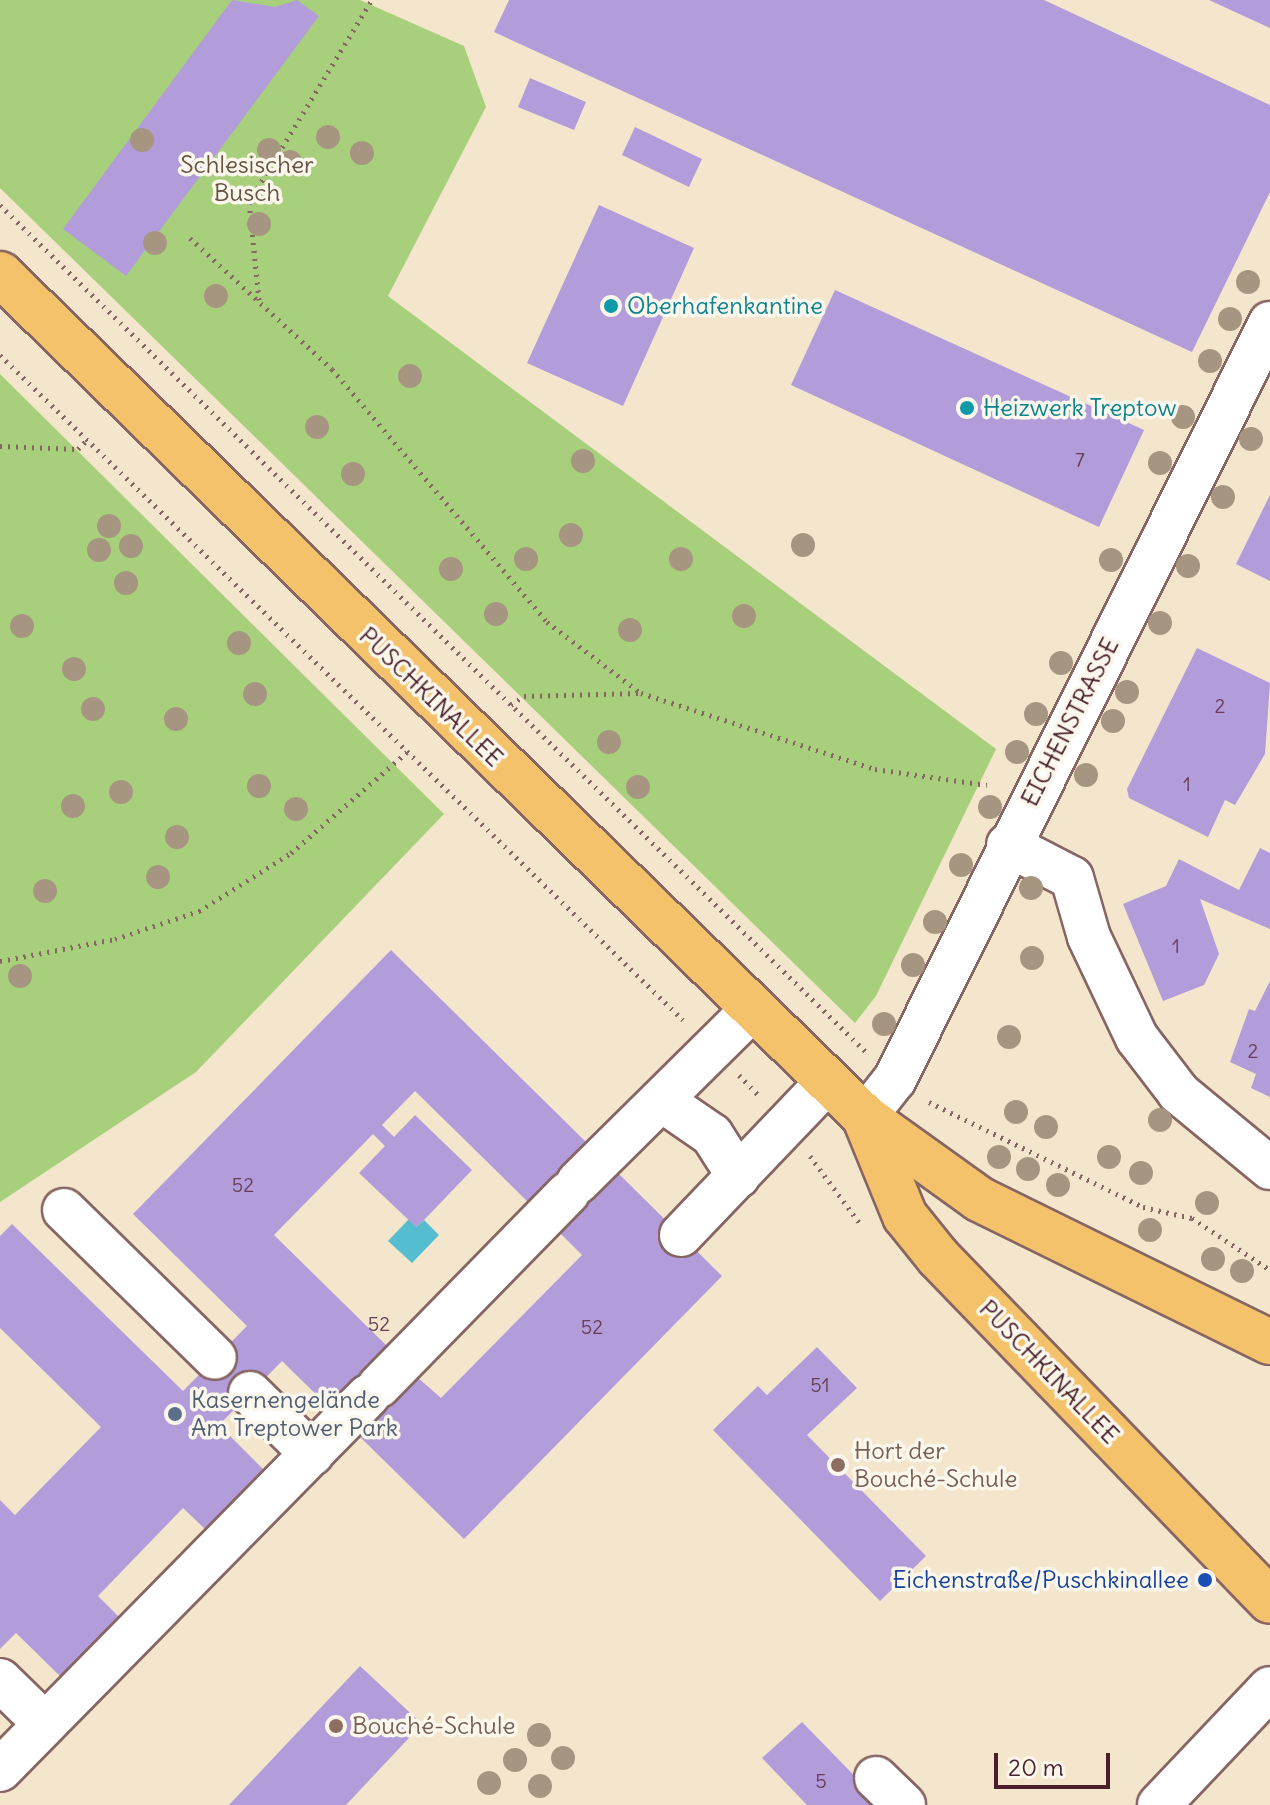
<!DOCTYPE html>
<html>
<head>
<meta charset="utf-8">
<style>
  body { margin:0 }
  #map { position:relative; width:1270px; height:1805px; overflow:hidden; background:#f4e6cc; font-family:Delius,sans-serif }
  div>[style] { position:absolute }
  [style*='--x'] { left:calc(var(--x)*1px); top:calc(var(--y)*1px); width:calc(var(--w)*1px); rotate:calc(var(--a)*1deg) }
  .green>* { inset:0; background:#a8d07c }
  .water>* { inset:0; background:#54bed0 }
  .building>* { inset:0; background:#b29cda }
  .path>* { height:5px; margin-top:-2.5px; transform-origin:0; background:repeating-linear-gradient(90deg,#866563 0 2px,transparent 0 8px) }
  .roads { filter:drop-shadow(2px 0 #866563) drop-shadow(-2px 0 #866563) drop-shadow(0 2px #866563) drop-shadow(0 -2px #866563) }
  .minor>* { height:42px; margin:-21px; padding:0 21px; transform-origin:21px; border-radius:21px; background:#fff }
  .major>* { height:44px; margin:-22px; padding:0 22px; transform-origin:22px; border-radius:22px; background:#f3c26a }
  .trees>* { width:24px; height:24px; margin:-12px; border-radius:50%; background:#a69681 }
  .dots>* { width:22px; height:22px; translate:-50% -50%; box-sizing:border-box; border:4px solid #fbf7ec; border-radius:50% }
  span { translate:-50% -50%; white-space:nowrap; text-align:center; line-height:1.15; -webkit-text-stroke:7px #fbf7ec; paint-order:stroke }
  .number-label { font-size:20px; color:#643e57 }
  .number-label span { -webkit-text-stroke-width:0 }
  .park-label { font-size:24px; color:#665443 }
  .culture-label { font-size:24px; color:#0d838f }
  .left { translate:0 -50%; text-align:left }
  .street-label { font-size:24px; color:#4a1f2b }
  .service-label { font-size:24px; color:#4e5e75 }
  .education-label { font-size:24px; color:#785e54 }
  .transit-label { font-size:24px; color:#164399 }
  .right { translate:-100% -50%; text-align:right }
  .scale { position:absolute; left:994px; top:1753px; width:116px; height:36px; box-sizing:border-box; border:4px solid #4a1f2b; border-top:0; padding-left:10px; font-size:24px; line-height:28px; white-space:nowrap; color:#4a1f2b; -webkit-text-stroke:6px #fbf7ec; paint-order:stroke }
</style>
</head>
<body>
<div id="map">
  <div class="green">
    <i style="clip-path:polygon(0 0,360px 0,464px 46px,486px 107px,388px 296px,996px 749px,876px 996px,855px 1023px,0 188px)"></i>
    <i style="clip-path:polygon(0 374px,444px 814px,196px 1072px,0 1202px)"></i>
  </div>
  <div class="water">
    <i style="clip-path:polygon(409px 1219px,416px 1227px,424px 1220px,439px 1235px,412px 1263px,388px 1241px)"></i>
  </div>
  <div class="building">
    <i style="clip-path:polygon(232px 0,275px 7px,297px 0,319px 16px,126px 276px,63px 229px)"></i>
    <i style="clip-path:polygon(509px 0,1044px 0,1270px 105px,1270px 192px,1192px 352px,494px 32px)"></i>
    <i style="clip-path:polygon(1209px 0,1270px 0,1270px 28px)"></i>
    <i style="clip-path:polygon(530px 78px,586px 102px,574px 130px,518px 107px)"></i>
    <i style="clip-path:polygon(635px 127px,702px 159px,689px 187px,622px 155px)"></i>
    <i style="clip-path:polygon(599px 205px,694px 248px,623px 406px,527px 363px)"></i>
    <i style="clip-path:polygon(835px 290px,1144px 430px,1099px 527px,791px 385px)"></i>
    <i style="clip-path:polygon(1270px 495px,1270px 581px,1236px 564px)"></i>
    <i style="clip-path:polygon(1197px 648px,1270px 683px,1265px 754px,1235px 805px,1225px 800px,1208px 837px,1129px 798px,1127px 789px)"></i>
    <i style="clip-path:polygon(1260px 848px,1270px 853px,1270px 929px,1200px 899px,1219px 954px,1204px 985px,1163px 1001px,1123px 904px,1166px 886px,1179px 859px,1239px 890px)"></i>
    <i style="clip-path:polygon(evenodd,391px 950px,586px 1142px,563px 1167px,594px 1198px,618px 1173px,722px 1276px,464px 1539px,359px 1436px,383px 1412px,352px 1381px,328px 1406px,282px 1361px,219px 1425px,265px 1471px,206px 1530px,183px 1508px,98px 1596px,120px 1618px,62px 1678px,16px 1633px,0 1649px,0 1500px,15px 1515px,101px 1427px,0 1328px,0 1236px,12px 1224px,183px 1391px,247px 1326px,133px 1214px,391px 950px,415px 1091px,528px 1202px,552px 1178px,583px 1208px,559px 1232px,582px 1255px,441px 1398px,417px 1377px,394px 1400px,363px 1370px,387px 1346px,274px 1235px,373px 1134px,385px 1146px,359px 1173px,416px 1227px,424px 1220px,472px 1170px,415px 1115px,394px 1137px,382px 1125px,415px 1091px)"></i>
    <i style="clip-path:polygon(1270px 981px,1270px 1097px,1251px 1088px,1256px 1074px,1230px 1062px,1249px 1009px,1255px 1011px)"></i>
    <i style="clip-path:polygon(817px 1347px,857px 1388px,807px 1435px,926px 1556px,880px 1601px,713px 1430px,758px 1386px,767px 1395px)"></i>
    <i style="clip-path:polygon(360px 1666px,422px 1724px,346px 1805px,229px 1805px)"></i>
    <i style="clip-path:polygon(802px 1722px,879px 1801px,876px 1805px,807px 1805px,762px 1758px)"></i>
  </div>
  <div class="path">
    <i style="--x:0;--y:205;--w:1210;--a:44.36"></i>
    <i style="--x:190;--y:238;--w:193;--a:42.7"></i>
    <i style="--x:332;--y:369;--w:332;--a:49.6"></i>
    <i style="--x:547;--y:622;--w:118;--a:37.1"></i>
    <i style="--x:641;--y:693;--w:246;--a:18"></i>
    <i style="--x:875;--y:769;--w:113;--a:8.1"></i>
    <i style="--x:259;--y:300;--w:99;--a:-95.8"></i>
    <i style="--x:249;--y:202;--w:237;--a:-58.7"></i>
    <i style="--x:0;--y:355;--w:953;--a:44.23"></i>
    <i style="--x:0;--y:446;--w:78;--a:2.2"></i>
    <i style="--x:78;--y:449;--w:13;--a:-45"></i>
    <i style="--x:511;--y:705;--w:16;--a:-35"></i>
    <i style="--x:524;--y:696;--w:116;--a:-1.5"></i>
    <i style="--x:0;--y:961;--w:117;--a:-10.8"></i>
    <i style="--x:115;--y:939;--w:89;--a:-18.4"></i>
    <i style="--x:199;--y:911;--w:109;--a:-32.2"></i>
    <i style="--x:291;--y:853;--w:154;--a:-41"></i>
    <i style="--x:739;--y:1075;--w:30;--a:46"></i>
    <i style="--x:929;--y:1102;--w:238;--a:26.1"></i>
    <i style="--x:1143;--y:1207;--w:50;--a:12.7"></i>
    <i style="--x:1192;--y:1218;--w:94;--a:33.7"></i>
    <i style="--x:810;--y:1156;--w:86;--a:53.5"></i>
  </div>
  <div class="roads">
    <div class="minor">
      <i style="--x:1008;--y:845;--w:72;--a:27.3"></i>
      <i style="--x:1072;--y:878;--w:61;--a:73.9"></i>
      <i style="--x:1089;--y:937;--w:112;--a:64.6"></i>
      <i style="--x:1137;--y:1038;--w:69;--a:52.6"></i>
      <i style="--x:1179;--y:1093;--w:118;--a:39.5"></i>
      <i style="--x:661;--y:1100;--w:62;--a:34.5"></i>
      <i style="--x:712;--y:1135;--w:49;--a:57.6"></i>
      <i style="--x:865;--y:1117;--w:48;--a:-51.7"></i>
      <i style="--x:895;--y:1079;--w:844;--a:-63.62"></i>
      <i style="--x:578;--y:1182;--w:245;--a:-44.7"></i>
      <i style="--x:64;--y:1210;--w:211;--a:44.4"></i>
      <i style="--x:681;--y:1235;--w:213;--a:-46.3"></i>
      <i style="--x:379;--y:1386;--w:270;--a:-45.6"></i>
      <i style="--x:250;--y:1393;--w:87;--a:44.5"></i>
      <i style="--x:0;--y:1680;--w:63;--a:44.4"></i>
      <i style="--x:0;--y:1770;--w:525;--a:-45.46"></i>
      <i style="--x:876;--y:1778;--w:39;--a:44"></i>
      <i style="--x:1159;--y:1805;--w:161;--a:-46.5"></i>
    </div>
    <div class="major">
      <i style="--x:0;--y:274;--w:1208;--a:44.26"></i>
      <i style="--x:865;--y:1117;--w:140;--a:35.7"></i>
      <i style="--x:979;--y:1199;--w:324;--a:26.2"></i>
      <i style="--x:866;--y:1121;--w:103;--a:67.7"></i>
      <i style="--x:905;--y:1216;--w:53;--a:51.2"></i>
      <i style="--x:938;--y:1257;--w:478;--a:46"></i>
    </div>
  </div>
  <div class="trees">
    <i style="left:328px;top:137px"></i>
    <i style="left:142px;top:140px"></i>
    <i style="left:269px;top:150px"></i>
    <i style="left:362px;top:153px"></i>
    <i style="left:290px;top:162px"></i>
    <i style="left:259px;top:224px"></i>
    <i style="left:155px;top:243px"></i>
    <i style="left:1248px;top:282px"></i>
    <i style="left:216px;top:296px"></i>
    <i style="left:1230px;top:319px"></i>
    <i style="left:1210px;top:361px"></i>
    <i style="left:410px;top:376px"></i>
    <i style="left:1183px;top:417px"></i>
    <i style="left:317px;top:427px"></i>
    <i style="left:1251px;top:439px"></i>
    <i style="left:583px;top:461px"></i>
    <i style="left:1160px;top:463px"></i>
    <i style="left:353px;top:474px"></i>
    <i style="left:1223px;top:497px"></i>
    <i style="left:109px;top:526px"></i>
    <i style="left:571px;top:535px"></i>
    <i style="left:803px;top:545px"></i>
    <i style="left:131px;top:546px"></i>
    <i style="left:99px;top:550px"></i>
    <i style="left:526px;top:559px"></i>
    <i style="left:681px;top:559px"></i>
    <i style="left:1111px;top:560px"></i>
    <i style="left:1188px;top:566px"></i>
    <i style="left:451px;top:569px"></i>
    <i style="left:126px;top:583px"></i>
    <i style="left:496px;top:614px"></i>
    <i style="left:744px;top:616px"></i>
    <i style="left:1160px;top:623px"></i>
    <i style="left:22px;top:626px"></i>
    <i style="left:630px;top:630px"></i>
    <i style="left:239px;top:643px"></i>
    <i style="left:1061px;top:663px"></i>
    <i style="left:74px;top:669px"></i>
    <i style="left:1127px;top:692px"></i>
    <i style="left:255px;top:694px"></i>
    <i style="left:93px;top:709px"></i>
    <i style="left:1036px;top:714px"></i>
    <i style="left:176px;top:719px"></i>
    <i style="left:1113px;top:721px"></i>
    <i style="left:609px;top:742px"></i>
    <i style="left:1017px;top:752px"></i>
    <i style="left:1086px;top:775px"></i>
    <i style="left:259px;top:786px"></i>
    <i style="left:638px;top:787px"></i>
    <i style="left:121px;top:792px"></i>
    <i style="left:73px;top:806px"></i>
    <i style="left:990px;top:807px"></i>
    <i style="left:296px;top:809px"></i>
    <i style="left:177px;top:837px"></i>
    <i style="left:961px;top:865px"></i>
    <i style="left:158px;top:877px"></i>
    <i style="left:1031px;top:888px"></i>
    <i style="left:45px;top:891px"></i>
    <i style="left:935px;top:922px"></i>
    <i style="left:1032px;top:958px"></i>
    <i style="left:913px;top:965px"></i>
    <i style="left:20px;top:976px"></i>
    <i style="left:884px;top:1024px"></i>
    <i style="left:1009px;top:1037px"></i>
    <i style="left:1016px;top:1112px"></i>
    <i style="left:1160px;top:1120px"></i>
    <i style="left:1046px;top:1127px"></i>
    <i style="left:999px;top:1157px"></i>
    <i style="left:1109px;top:1157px"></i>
    <i style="left:1028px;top:1169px"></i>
    <i style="left:1141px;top:1173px"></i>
    <i style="left:1058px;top:1185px"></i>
    <i style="left:1207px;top:1203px"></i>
    <i style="left:1150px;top:1230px"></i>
    <i style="left:1213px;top:1259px"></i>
    <i style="left:1242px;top:1271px"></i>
    <i style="left:539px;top:1735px"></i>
    <i style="left:563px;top:1758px"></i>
    <i style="left:515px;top:1760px"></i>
    <i style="left:489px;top:1783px"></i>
    <i style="left:540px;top:1786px"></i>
  </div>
  <div class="dots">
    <i style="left:611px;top:306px;background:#0f9aa8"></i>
    <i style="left:967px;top:408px;background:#0f9aa8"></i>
    <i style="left:175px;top:1414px;background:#5c6f8a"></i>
    <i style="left:838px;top:1465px;background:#8d6e63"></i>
    <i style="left:1205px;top:1580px;background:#1a4fb4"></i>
    <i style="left:336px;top:1726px;background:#8d6e63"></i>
  </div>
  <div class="number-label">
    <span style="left:1080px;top:459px">7</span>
    <span style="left:1220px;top:705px">2</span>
    <span style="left:1187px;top:783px">1</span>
    <span style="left:1176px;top:945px">1</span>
    <span style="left:1253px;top:1050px">2</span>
    <span style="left:243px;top:1184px">52</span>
    <span style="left:379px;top:1323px">52</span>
    <span style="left:592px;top:1326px">52</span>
    <span style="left:820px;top:1384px">51</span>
    <span style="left:821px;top:1780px">5</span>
  </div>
  <div class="park-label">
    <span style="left:247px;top:179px">Schlesischer<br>Busch</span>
  </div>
  <div class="culture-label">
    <span class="left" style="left:627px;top:306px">Oberhafenkantine</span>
    <span class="left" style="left:983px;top:408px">Heizwerk Treptow</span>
  </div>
  <div class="street-label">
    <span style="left:431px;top:697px;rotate:44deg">PUSCHKINALLEE</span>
    <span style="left:1070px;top:722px;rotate:-63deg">EICHENSTRASSE</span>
    <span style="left:1049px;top:1372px;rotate:46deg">PUSCHKINALLEE</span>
  </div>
  <div class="service-label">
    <span class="left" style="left:191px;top:1414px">Kasernengelände<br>Am Treptower Park</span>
  </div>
  <div class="education-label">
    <span class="left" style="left:854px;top:1465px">Hort der<br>Bouché-Schule</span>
    <span class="left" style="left:352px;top:1726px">Bouché-Schule</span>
  </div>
  <div class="transit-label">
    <span class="right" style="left:1189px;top:1580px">Eichenstraße/Puschkinallee</span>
  </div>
  <div class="scale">20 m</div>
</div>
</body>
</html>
